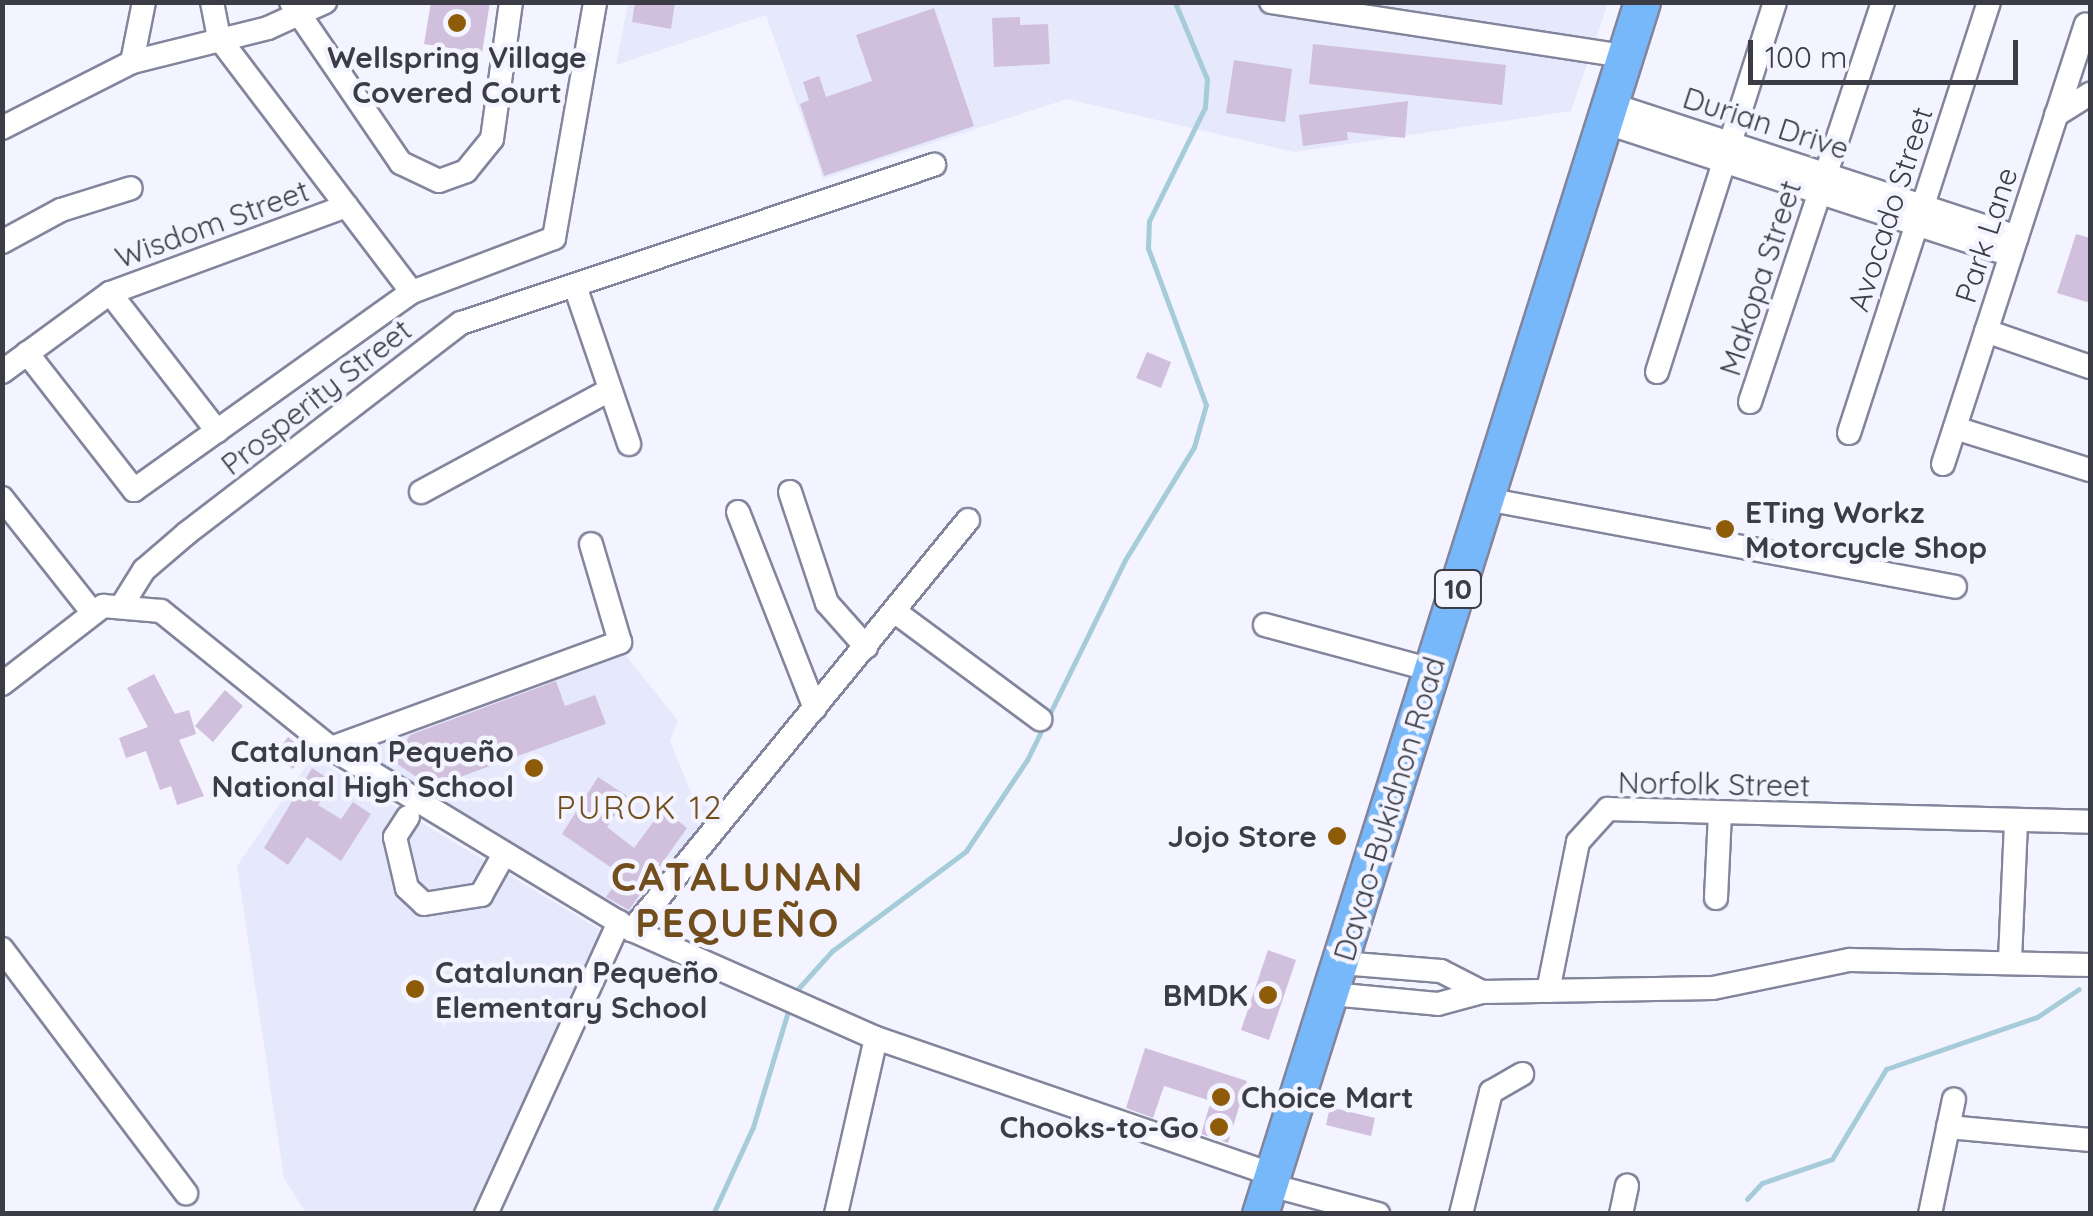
<!DOCTYPE html>
<html>
<head>
<meta charset="utf-8">
<style>
  body { margin:0 }
  #map { position:relative; width:2093px; height:1216px; overflow:hidden; background:#f3f4ff; font-family:Quicksand,sans-serif }
  div>[style] { position:absolute }
  [style*='--x'] { left:calc(var(--x)*1px); top:calc(var(--y)*1px); width:calc(var(--w)*1px); rotate:calc(var(--a)*1deg) }
  .built>* { inset:0; background:#e6e8fc }
  .stream>* { height:5px; margin:-2.5px; padding:0 2.5px; transform-origin:2.5px; border-radius:2.5px; background:#a5ccd8 }
  .building>* { inset:0; background:#d0c0dd }
  .roads { filter:drop-shadow(2px 0 #83859c) drop-shadow(-2px 0 #83859c) drop-shadow(0 2px #83859c) drop-shadow(0 -2px #83859c) }
  .minor>* { height:22px; margin:-11px; padding:0 11px; transform-origin:11px; border-radius:11px; background:#fff }
  .highway>* { height:35px; margin:-17.5px; padding:0 17.5px; transform-origin:17.5px; border-radius:17.5px; background:#77b8fa }
  .dots>* { width:28px; height:28px; translate:-50% -50%; box-sizing:border-box; border:5px solid #f3f4ff; border-radius:50% }
  span { translate:-50% -50%; white-space:nowrap; text-align:center; line-height:1.15; -webkit-text-stroke:9px #f3f4ff; paint-order:stroke }
  .shield-label span { padding:2px 8px; background:#f3f4ff; border:2px solid; border-radius:8px; -webkit-text-stroke-width:0 }
  .shield-label { font-size:28px; color:#3b3c46; font-weight:700 }
  .poi-label { font-size:30px; color:#3b3c46; font-weight:700 }
  .left { translate:0 -50%; text-align:left }
  .right { translate:-100% -50%; text-align:right }
  .street-label { font-size:30px; color:#3b3c46 }
  .neighbourhood-label { font-size:32px; color:#714e1c; letter-spacing:2.5px }
  .district-label { font-size:40px; color:#714e1c; font-weight:700; letter-spacing:2.5px }
  .frame { position:absolute; inset:0; border:5px solid #3b3c46; pointer-events:none }
  .scale { position:absolute; left:1748px; top:40px; width:270px; height:45px; box-sizing:border-box; border:5px solid #3b3c46; border-top:0; padding-left:12px; font-size:30px; line-height:35px; white-space:nowrap; color:#3b3c46; -webkit-text-stroke:8px #f3f4ff; paint-order:stroke }
</style>
</head>
<body>
<div id="map">
  <div class="built">
    <i style="clip-path:polygon(628px 3px,1608px 3px,1571px 111px,1294px 152px,1067px 99px,823px 179px,766px 15px,616px 65px)"></i>
    <i style="clip-path:polygon(620px 648px,678px 721px,670px 741px,690px 790px,716px 812px,630px 920px,351px 746px)"></i>
    <i style="clip-path:polygon(312px 757px,604px 932px,473px 1213px,306px 1213px,284px 1178px,237px 866px)"></i>
  </div>
  <div class="stream">
    <i style="--x:796;--y:991;--w:54;--a:-48"></i>
    <i style="--x:832;--y:951;--w:167;--a:-36.7"></i>
    <i style="--x:966;--y:851;--w:110;--a:-56.2"></i>
    <i style="--x:1027;--y:760;--w:223;--a:-63.9"></i>
    <i style="--x:1125;--y:560;--w:132;--a:-58.6"></i>
    <i style="--x:1194;--y:447;--w:44;--a:-74.1"></i>
    <i style="--x:1206;--y:405;--w:167;--a:-110.3"></i>
    <i style="--x:1148;--y:248;--w:27;--a:-88"></i>
    <i style="--x:1149;--y:221;--w:127;--a:-63.8"></i>
    <i style="--x:1205;--y:107;--w:28;--a:-86"></i>
    <i style="--x:1207;--y:79;--w:80;--a:-112.7"></i>
    <i style="--x:1747;--y:1199;--w:22;--a:-47"></i>
    <i style="--x:1762;--y:1183;--w:74;--a:-18.9"></i>
    <i style="--x:1832;--y:1159;--w:105;--a:-59"></i>
    <i style="--x:1886;--y:1069;--w:160;--a:-19"></i>
    <i style="--x:2037;--y:1017;--w:50;--a:-33.7"></i>
    <i style="--x:713;--y:1214;--w:96;--a:-65.3"></i>
    <i style="--x:753;--y:1127;--w:121;--a:-73.2"></i>
  </div>
  <div class="building">
    <i style="clip-path:polygon(431px 2px,490px 2px,482px 53px,424px 44px)"></i>
    <i style="clip-path:polygon(635px 2px,675px 2px,671px 29px,632px 22px)"></i>
    <i style="clip-path:polygon(934px 8px,974px 126px,824px 176px,800px 104px,809px 100px,803px 82px,819px 76px,826px 97px,872px 81px,856px 35px)"></i>
    <i style="clip-path:polygon(1020px 17px,1020px 25px,1048px 24px,1050px 64px,994px 67px,992px 18px)"></i>
    <i style="clip-path:polygon(1313px 44px,1506px 65px,1502px 105px,1309px 84px)"></i>
    <i style="clip-path:polygon(1234px 60px,1292px 69px,1285px 122px,1226px 113px)"></i>
    <i style="clip-path:polygon(1408px 101px,1405px 138px,1347px 132px,1348px 140px,1303px 146px,1299px 115px)"></i>
    <i style="clip-path:polygon(2076px 234px,2090px 238px,2090px 303px,2057px 293px)"></i>
    <i style="clip-path:polygon(1147px 352px,1171px 362px,1161px 388px,1136px 378px)"></i>
    <i style="clip-path:polygon(154px 674px,175px 714px,189px 710px,196px 734px,179px 740px,204px 796px,177px 805px,171px 786px,160px 790px,146px 751px,126px 758px,119px 738px,148px 727px,127px 688px)"></i>
    <i style="clip-path:polygon(556px 681px,565px 706px,595px 695px,606px 724px,460px 777px,446px 797px,393px 761px,410px 735px)"></i>
    <i style="clip-path:polygon(225px 690px,243px 706px,213px 742px,195px 726px)"></i>
    <i style="clip-path:polygon(288px 737px,306px 751px,293px 769px,275px 754px)"></i>
    <i style="clip-path:polygon(312px 768px,332px 781px,318px 805px,341px 819px,353px 802px,371px 814px,341px 861px,307px 837px,288px 865px,264px 848px)"></i>
    <i style="clip-path:polygon(598px 777px,627px 796px,607px 827px,634px 848px,663px 809px,687px 828px,629px 910px,606px 897px,622px 875px,562px 834px)"></i>
    <i style="clip-path:polygon(1268px 950px,1296px 960px,1269px 1040px,1241px 1030px)"></i>
    <i style="clip-path:polygon(1145px 1048px,1247px 1081px,1228px 1143px,1201px 1134px,1211px 1101px,1164px 1086px,1153px 1118px,1126px 1108px)"></i>
    <i style="clip-path:polygon(1330px 1107px,1375px 1118px,1371px 1136px,1326px 1125px)"></i>
  </div>
  <div class="roads">
    <div class="minor">
      <i style="--x:212;--y:2;--w:37;--a:79"></i>
      <i style="--x:219;--y:38;--w:319;--a:52.8"></i>
      <i style="--x:291;--y:2;--w:195;--a:55.7"></i>
      <i style="--x:401;--y:163;--w:42;--a:25.3"></i>
      <i style="--x:439;--y:181;--w:29;--a:-20"></i>
      <i style="--x:466;--y:171;--w:41;--a:-50.9"></i>
      <i style="--x:492;--y:139;--w:138;--a:-82.1"></i>
      <i style="--x:1271;--y:2;--w:358;--a:8.7"></i>
      <i style="--x:132;--y:62;--w:61;--a:-78.7"></i>
      <i style="--x:1610;--y:104;--w:428;--a:18.1"></i>
      <i style="--x:2056;--y:115;--w:40;--a:-32"></i>
      <i style="--x:1604;--y:122;--w:428;--a:18.1"></i>
      <i style="--x:2;--y:128;--w:146;--a:-26.9"></i>
      <i style="--x:132;--y:62;--w:140;--a:-14"></i>
      <i style="--x:268;--y:28;--w:63;--a:-24.5"></i>
      <i style="--x:2;--y:242;--w:67;--a:-28.5"></i>
      <i style="--x:61;--y:210;--w:73;--a:-17.4"></i>
      <i style="--x:575;--y:286;--w:167;--a:71.1"></i>
      <i style="--x:110;--y:293;--w:175;--a:52.2"></i>
      <i style="--x:1986;--y:331;--w:110;--a:19.1"></i>
      <i style="--x:27;--y:353;--w:174;--a:52"></i>
      <i style="--x:134;--y:490;--w:341;--a:-35.5"></i>
      <i style="--x:412;--y:292;--w:152;--a:-20.8"></i>
      <i style="--x:554;--y:238;--w:240;--a:-80.1"></i>
      <i style="--x:2;--y:372;--w:134;--a:-36.2"></i>
      <i style="--x:110;--y:293;--w:252;--a:-20.2"></i>
      <i style="--x:1657;--y:372;--w:388;--a:-72.3"></i>
      <i style="--x:1750;--y:402;--w:422;--a:-71.6"></i>
      <i style="--x:1955;--y:428;--w:141;--a:17.3"></i>
      <i style="--x:1849;--y:433;--w:453;--a:-72"></i>
      <i style="--x:1943;--y:464;--w:462;--a:-72"></i>
      <i style="--x:421;--y:492;--w:210;--a:-28.4"></i>
      <i style="--x:790;--y:492;--w:117;--a:71.6"></i>
      <i style="--x:827;--y:603;--w:59;--a:48.4"></i>
      <i style="--x:2;--y:498;--w:145;--a:51.7"></i>
      <i style="--x:1486;--y:499;--w:477;--a:10.6"></i>
      <i style="--x:738;--y:512;--w:211;--a:68.6"></i>
      <i style="--x:124;--y:602;--w:38;--a:-58"></i>
      <i style="--x:144;--y:570;--w:57;--a:-40.7"></i>
      <i style="--x:187;--y:533;--w:345;--a:-37.5"></i>
      <i style="--x:461;--y:323;--w:499;--a:-18.5"></i>
      <i style="--x:894;--y:611;--w:182;--a:36.5"></i>
      <i style="--x:1265;--y:625;--w:173;--a:15.1"></i>
      <i style="--x:2;--y:684;--w:128;--a:-37.7"></i>
      <i style="--x:103;--y:606;--w:58;--a:4.9"></i>
      <i style="--x:161;--y:611;--w:218;--a:38.9"></i>
      <i style="--x:331;--y:748;--w:352;--a:31.2"></i>
      <i style="--x:632;--y:930;--w:267;--a:23.9"></i>
      <i style="--x:876;--y:1038;--w:421;--a:19"></i>
      <i style="--x:331;--y:748;--w:308;--a:-20.1"></i>
      <i style="--x:620;--y:642;--w:102;--a:-106.5"></i>
      <i style="--x:408;--y:817;--w:24;--a:123"></i>
      <i style="--x:395;--y:837;--w:52;--a:76.8"></i>
      <i style="--x:407;--y:888;--w:23;--a:43"></i>
      <i style="--x:424;--y:904;--w:58;--a:-9"></i>
      <i style="--x:481;--y:895;--w:47;--a:-60.7"></i>
      <i style="--x:1716;--y:898;--w:85;--a:-87.3"></i>
      <i style="--x:632;--y:930;--w:530;--a:-50.66"></i>
      <i style="--x:2;--y:949;--w:306;--a:53"></i>
      <i style="--x:2010;--y:960;--w:140;--a:-87.5"></i>
      <i style="--x:1341;--y:963;--w:100;--a:4.6"></i>
      <i style="--x:1441;--y:971;--w:46;--a:27.1"></i>
      <i style="--x:1548;--y:991;--w:152;--a:-78.6"></i>
      <i style="--x:1578;--y:842;--w:45;--a:-47.7"></i>
      <i style="--x:1608;--y:809;--w:482;--a:1.5"></i>
      <i style="--x:1331;--y:994;--w:107;--a:5.3"></i>
      <i style="--x:1438;--y:1004;--w:46;--a:-15.3"></i>
      <i style="--x:1482;--y:992;--w:231;--a:-1"></i>
      <i style="--x:1713;--y:988;--w:140;--a:-11.6"></i>
      <i style="--x:1850;--y:960;--w:240;--a:1.2"></i>
      <i style="--x:1948;--y:1127;--w:143;--a:5.2"></i>
      <i style="--x:1270;--y:1185;--w:112;--a:15"></i>
      <i style="--x:486;--y:1214;--w:321;--a:-65.5"></i>
      <i style="--x:836;--y:1214;--w:180;--a:-77.2"></i>
      <i style="--x:1461;--y:1214;--w:126;--a:-76.2"></i>
      <i style="--x:1491;--y:1092;--w:36;--a:-30"></i>
      <i style="--x:1621;--y:1214;--w:29;--a:-78"></i>
      <i style="--x:1930;--y:1214;--w:117;--a:-78.2"></i>
    </div>
    <div class="highway">
      <i style="--x:1260;--y:1214;--w:1271;--a:-72.51"></i>
    </div>
  </div>
  <div class="dots">
    <i style="left:457px;top:23px;background:#8e5c08"></i>
    <i style="left:1725px;top:529px;background:#8e5c08"></i>
    <i style="left:534px;top:768px;background:#8e5c08"></i>
    <i style="left:1337px;top:836px;background:#8e5c08"></i>
    <i style="left:415px;top:989px;background:#8e5c08"></i>
    <i style="left:1268px;top:995px;background:#8e5c08"></i>
    <i style="left:1221px;top:1097px;background:#8e5c08"></i>
    <i style="left:1219px;top:1127px;background:#8e5c08"></i>
  </div>
  <div class="shield-label">
    <span style="left:1458px;top:589px">10</span>
  </div>
  <div class="poi-label">
    <span style="left:457px;top:74px">Wellspring Village<br>Covered Court</span>
    <span class="left" style="left:1745px;top:529px">ETing Workz<br>Motorcycle Shop</span>
    <span class="right" style="left:514px;top:768px">Catalunan Pequeño<br>National High School</span>
    <span class="right" style="left:1317px;top:836px">Jojo Store</span>
    <span class="left" style="left:435px;top:989px">Catalunan Pequeño<br>Elementary School</span>
    <span class="right" style="left:1248px;top:995px">BMDK</span>
    <span class="left" style="left:1241px;top:1097px">Choice Mart</span>
    <span class="right" style="left:1199px;top:1127px">Chooks-to-Go</span>
  </div>
  <div class="street-label">
    <span style="left:1766px;top:123px;rotate:18deg">Durian Drive</span>
    <span style="left:1890px;top:209px;rotate:-72deg">Avocado Street</span>
    <span style="left:212px;top:224px;rotate:-20deg">Wisdom Street</span>
    <span style="left:1986px;top:235px;rotate:-72deg">Park Lane</span>
    <span style="left:1760px;top:278px;rotate:-72deg">Makopa Street</span>
    <span style="left:316px;top:397px;rotate:-38deg">Prosperity Street</span>
    <span style="left:1714px;top:784px;rotate:1deg">Norfolk Street</span>
    <span style="left:1389px;top:809px;rotate:-73deg">Davao-Bukidnon Road</span>
  </div>
  <div class="neighbourhood-label">
    <span style="left:640px;top:807px">PUROK 12</span>
  </div>
  <div class="district-label">
    <span style="left:738px;top:899px">CATALUNAN<br>PEQUEÑO</span>
  </div>
  <div class="frame"></div>
  <div class="scale">100 m</div>
</div>
</body>
</html>
